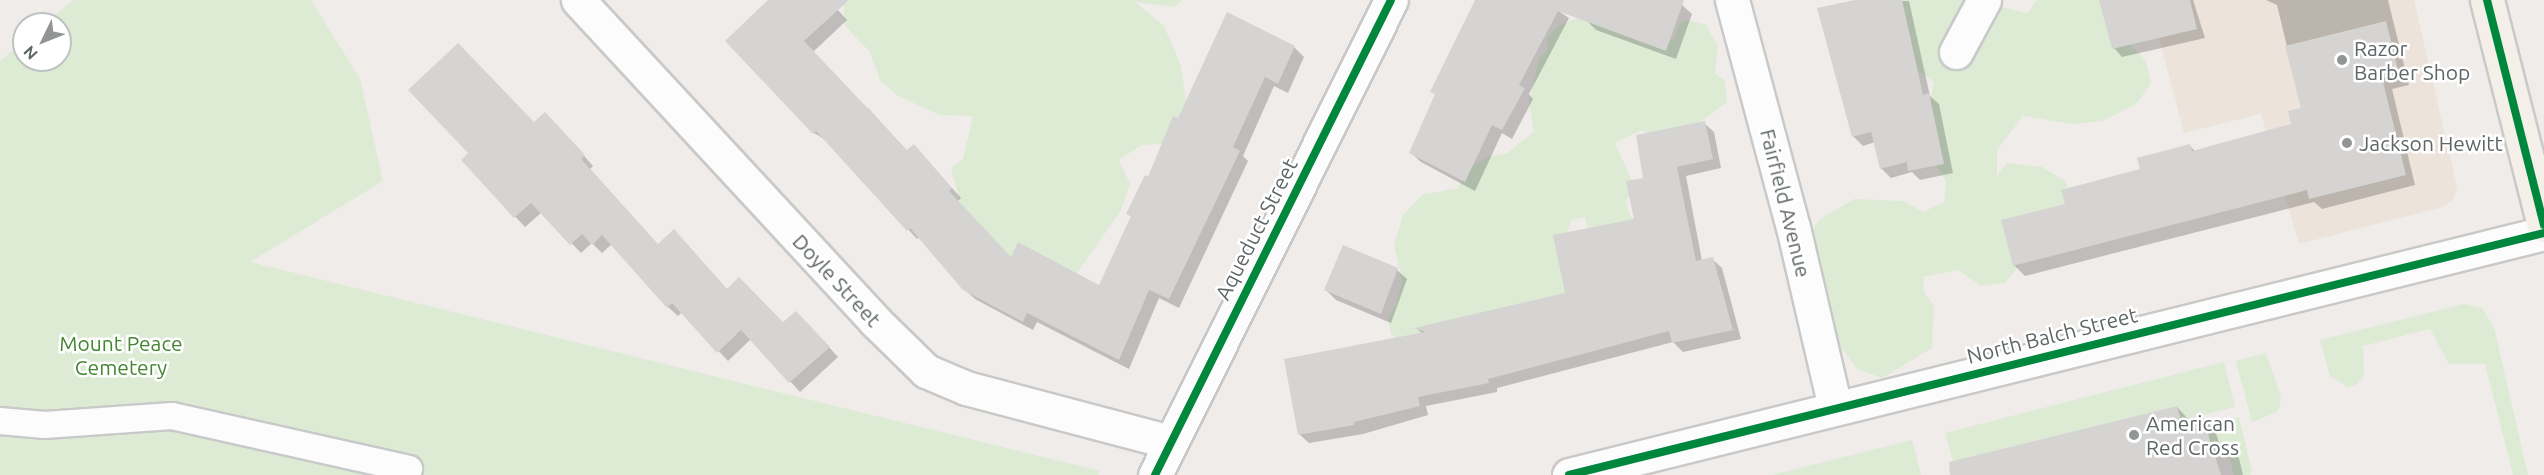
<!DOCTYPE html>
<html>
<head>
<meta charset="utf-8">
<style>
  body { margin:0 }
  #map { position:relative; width:2544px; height:475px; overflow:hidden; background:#efecea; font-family:Ubuntu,sans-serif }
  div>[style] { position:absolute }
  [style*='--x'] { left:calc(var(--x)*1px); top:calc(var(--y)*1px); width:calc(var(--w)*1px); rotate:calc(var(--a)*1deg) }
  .commercial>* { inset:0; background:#ece3da }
  .green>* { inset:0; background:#ddebd5 }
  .shadow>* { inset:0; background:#0003 }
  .building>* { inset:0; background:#d6d3d3 }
  .roads { filter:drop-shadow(2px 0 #c8c9c8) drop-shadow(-2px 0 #c8c9c8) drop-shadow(0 2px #c8c9c8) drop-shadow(0 -2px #c8c9c8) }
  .lane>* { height:26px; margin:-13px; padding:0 13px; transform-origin:13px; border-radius:13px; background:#fdfcfc }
  .street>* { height:33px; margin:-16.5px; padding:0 16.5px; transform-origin:16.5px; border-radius:16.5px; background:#fdfcfc }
  .primary>* { height:33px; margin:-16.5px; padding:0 16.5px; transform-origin:16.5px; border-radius:16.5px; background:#f4efe9 }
  .cycleway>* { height:8px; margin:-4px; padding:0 4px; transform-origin:4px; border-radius:4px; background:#00873e }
  .dots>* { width:16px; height:16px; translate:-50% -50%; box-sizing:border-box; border:3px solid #fff; border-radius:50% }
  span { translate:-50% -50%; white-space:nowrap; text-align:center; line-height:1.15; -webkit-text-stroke:5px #fff; paint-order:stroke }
  .poi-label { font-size:21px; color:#5f6668 }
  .left { translate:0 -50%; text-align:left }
  .street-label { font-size:21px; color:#5f6668 }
  .park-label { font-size:21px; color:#448530 }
  .north { position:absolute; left:12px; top:12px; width:60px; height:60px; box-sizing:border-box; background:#fff; border:2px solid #bfc2c3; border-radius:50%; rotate:227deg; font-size:16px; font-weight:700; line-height:24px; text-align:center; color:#5f6668 }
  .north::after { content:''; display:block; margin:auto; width:21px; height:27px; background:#919596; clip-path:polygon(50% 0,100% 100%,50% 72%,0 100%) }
</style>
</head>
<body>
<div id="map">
  <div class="commercial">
    <i style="clip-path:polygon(2149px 0,2414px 0,2457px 187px,2453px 200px,2442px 207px,2299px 244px,2261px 114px,2184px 133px)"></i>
  </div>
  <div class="green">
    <i style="clip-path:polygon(73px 0,311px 0,360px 79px,383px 181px,250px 262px,1100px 471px,1098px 475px,0 475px,0 61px,24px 41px,24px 60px,60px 60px,60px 24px,45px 24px)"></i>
    <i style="clip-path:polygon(843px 0,1182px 0,1175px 7px,1135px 2px,1164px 26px,1181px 66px,1188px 116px,1171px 143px,1141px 145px,1119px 160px,1130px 184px,1120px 212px,1077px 273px,1026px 276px,968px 232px,951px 168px,963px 159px,973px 116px,940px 115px,898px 96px,880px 80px,870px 52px,845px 26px)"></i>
    <i style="clip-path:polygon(1868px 0,1965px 0,1977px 40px,1991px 27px,2002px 7px,2027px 13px,2037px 0,2108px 0,2124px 37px,2146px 61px,2151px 84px,2136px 104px,2103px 121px,2072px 124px,2023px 116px,1997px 150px,1997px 176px,2007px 163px,2042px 167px,2067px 182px,2068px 200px,2058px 218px,2005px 283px,1981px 286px,1959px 270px,1923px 277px,1924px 292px,1934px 306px,1932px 348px,1882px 378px,1857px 369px,1835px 339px,1806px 241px,1819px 220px,1854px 199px,1904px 201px,1923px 212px,1944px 202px,1946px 181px,1931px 158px,1926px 125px,1934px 82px,1894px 53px)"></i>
    <i style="clip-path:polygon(1577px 18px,1664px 42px,1675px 38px,1679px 24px,1685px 20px,1705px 24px,1718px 45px,1715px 73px,1725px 81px,1727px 102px,1690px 130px,1655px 137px,1642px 130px,1615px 143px,1637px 192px,1625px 200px,1630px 215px,1642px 227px,1589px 234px,1585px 217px,1571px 220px,1566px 239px,1576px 291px,1410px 350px,1391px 334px,1388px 319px,1397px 302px,1402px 281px,1394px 245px,1403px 215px,1422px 195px,1458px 188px,1467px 169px,1490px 156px,1508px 153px,1534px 131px,1529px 103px,1539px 58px,1547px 50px,1547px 39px,1558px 26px)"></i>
    <i style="clip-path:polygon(2464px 304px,2482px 308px,2494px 327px,2528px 475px,2513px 475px,2485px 364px,2449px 364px,2430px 329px,2363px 346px,2364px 376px,2357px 384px,2347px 387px,2330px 376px,2320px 340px)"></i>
    <i style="clip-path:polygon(2266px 353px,2281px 397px,2280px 405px,2277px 412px,2252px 422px,2236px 361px)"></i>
    <i style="clip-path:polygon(2224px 362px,2235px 407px,2181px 420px,2177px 406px,1965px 458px,1957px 475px,1945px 433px)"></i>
    <i style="clip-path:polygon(2239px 417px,2252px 472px,2250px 475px,2234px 475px,2226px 444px,2211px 446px,2206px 426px)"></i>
    <i style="clip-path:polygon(1912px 440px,1921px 475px,1772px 475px)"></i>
  </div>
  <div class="shadow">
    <i style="clip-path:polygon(770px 0,829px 0,847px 20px,813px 52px,866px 111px,868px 108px,908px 152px,923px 156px,961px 198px,958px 201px,1011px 259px,1100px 287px,1132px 217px,1128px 214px,1179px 120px,1294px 47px,1304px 57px,1288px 93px,1274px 86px,1243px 156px,1248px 161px,1179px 308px,1159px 298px,1129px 369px,1037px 322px,1033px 330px,975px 299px,964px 289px,920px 237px,917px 239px,826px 140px,814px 133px)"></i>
    <i style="clip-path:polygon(1477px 0,1542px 0,1569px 18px,1529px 94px,1533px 99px,1512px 139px,1502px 133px,1475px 191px,1421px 162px,1411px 153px,1436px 95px,1432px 92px)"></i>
    <i style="clip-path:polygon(1594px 0,1669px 0,1682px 5px,1692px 14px,1676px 59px,1596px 30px,1587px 21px)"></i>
    <i style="clip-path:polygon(1862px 0,1909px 1px,1930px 96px,1939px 104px,1953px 173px,1920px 180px,1912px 172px,1891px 178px,1881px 168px,1875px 142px,1863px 146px,1853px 136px)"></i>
    <i style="clip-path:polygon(2101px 0,2193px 0,2205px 38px,2122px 57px,2114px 48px)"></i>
    <i style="clip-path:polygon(2266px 0,2388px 0,2409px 85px,2392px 89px,2415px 185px,2322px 209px,2314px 202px,2025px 276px,2014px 265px,2067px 205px,2190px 146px,2196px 152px,2293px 125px,2302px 109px,2277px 5px)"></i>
    <i style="clip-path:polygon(555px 123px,593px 166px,590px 169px,658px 245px,783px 324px,806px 322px,838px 357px,800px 392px,751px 339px,728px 361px,682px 312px,678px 316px,668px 307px,612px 244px,602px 253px,592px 243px,581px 253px,542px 212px,525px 227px,463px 160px,534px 124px)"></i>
    <i style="clip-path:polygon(1704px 123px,1714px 132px,1721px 168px,1686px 176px,1702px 261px,1712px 259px,1722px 268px,1741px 339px,1683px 352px,1673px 342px,1497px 388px,1497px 392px,1426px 406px,1428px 415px,1363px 434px,1309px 443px,1299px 434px,1423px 334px,1417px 329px,1567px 294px,1636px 220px,1645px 179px)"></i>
    <i style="clip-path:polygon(1397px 270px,1407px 279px,1391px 323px,1336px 300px,1326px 290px)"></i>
    <i style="clip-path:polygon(2177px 407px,2189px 420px,2202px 417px,2215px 430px,2220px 446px,2225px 445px,2239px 458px,2243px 475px,1971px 475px)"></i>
  </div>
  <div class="building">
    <i style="clip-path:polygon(768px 0,849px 0,804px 41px,907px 150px,914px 144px,952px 188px,949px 191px,1011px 257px,1018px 242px,1099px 285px,1131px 216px,1126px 214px,1145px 175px,1148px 177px,1173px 116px,1178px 118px,1227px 12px,1295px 46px,1278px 84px,1265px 77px,1233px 147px,1240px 151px,1169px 299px,1149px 290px,1119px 360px,1027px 313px,1023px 322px,963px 290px,910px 228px,907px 231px,816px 131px,813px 134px,725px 41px)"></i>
    <i style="clip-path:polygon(1475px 0,1684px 0,1666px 51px,1558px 11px,1519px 85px,1525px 88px,1502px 130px,1492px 125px,1465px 182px,1409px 153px,1435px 94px,1430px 92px)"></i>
    <i style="clip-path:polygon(1855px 0,1902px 0,1923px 95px,1929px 93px,1944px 164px,1908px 171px,1907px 162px,1880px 169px,1871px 132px,1852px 137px,1817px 8px)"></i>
    <i style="clip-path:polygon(2099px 0,2190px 0,2197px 29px,2112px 49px)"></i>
    <i style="clip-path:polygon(2386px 21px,2399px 74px,2382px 78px,2406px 175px,2309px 199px,2307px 190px,2013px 266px,2001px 220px,2065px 204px,2061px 190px,2140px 169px,2137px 158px,2190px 144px,2192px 151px,2291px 124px,2288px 111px,2301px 108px,2285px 46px)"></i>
    <i style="clip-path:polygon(458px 43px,534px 122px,545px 112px,585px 155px,581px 159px,658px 244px,674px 229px,727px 289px,739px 277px,783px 322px,796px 311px,830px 347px,789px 383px,741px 330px,717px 353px,672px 303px,667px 308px,602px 235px,592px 245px,582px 234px,570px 245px,531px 203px,514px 218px,461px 160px,468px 153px,408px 90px)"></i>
    <i style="clip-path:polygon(1705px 121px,1713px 159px,1677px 167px,1696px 261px,1713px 257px,1733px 330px,1672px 343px,1669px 331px,1488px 379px,1489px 383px,1418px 397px,1420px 406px,1354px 422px,1354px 425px,1298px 435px,1284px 359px,1425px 332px,1414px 328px,1565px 293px,1553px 235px,1634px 219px,1626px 181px,1643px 178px,1636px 135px)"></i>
    <i style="clip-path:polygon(1343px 245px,1398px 268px,1381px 314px,1324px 290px)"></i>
    <i style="clip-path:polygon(2177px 406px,2181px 420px,2202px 415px,2221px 475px,1950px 475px,1949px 462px)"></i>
  </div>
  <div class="roads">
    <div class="lane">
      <i style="--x:0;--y:421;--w:45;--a:5.1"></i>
      <i style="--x:45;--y:425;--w:127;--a:-4.1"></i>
      <i style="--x:172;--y:416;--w:243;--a:12.6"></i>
    </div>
    <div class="street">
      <i style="--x:578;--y:0;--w:436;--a:47.2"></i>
      <i style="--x:874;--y:320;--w:73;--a:44.4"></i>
      <i style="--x:926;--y:371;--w:43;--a:23"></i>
      <i style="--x:966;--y:388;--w:211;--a:14.8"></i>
      <i style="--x:1732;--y:0;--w:235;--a:75"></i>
      <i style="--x:1793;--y:227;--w:185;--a:76.9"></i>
      <i style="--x:1956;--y:52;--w:59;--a:-61.7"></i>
      <i style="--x:1155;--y:475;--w:530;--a:-63.58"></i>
      <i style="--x:1569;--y:475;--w:1005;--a:-13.94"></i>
    </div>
    <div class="primary">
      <i style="--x:2487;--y:0;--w:232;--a:75.8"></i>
    </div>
  </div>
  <div class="cycleway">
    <i style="--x:2487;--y:0;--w:232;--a:75.8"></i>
    <i style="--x:1155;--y:475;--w:530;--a:-63.58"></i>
    <i style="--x:1569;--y:475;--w:1005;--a:-13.94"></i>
  </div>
  <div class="dots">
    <i style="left:2342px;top:60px;background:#919596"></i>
    <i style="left:2347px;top:143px;background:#919596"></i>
    <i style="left:2134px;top:435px;background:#919596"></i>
  </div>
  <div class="poi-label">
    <span class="left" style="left:2354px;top:60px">Razor<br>Barber Shop</span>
    <span class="left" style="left:2359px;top:143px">Jackson Hewitt</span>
    <span class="left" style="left:2146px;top:435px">American<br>Red Cross</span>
  </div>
  <div class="street-label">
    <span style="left:1786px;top:203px;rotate:76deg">Fairfield Avenue</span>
    <span style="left:1256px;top:229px;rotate:-63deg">Aqueduct Street</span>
    <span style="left:837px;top:280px;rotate:47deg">Doyle Street</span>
    <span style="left:2052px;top:335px;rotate:-14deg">North Balch Street</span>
  </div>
  <div class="park-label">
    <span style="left:121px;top:355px">Mount Peace<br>Cemetery</span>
  </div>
  <div class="north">N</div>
</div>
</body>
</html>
